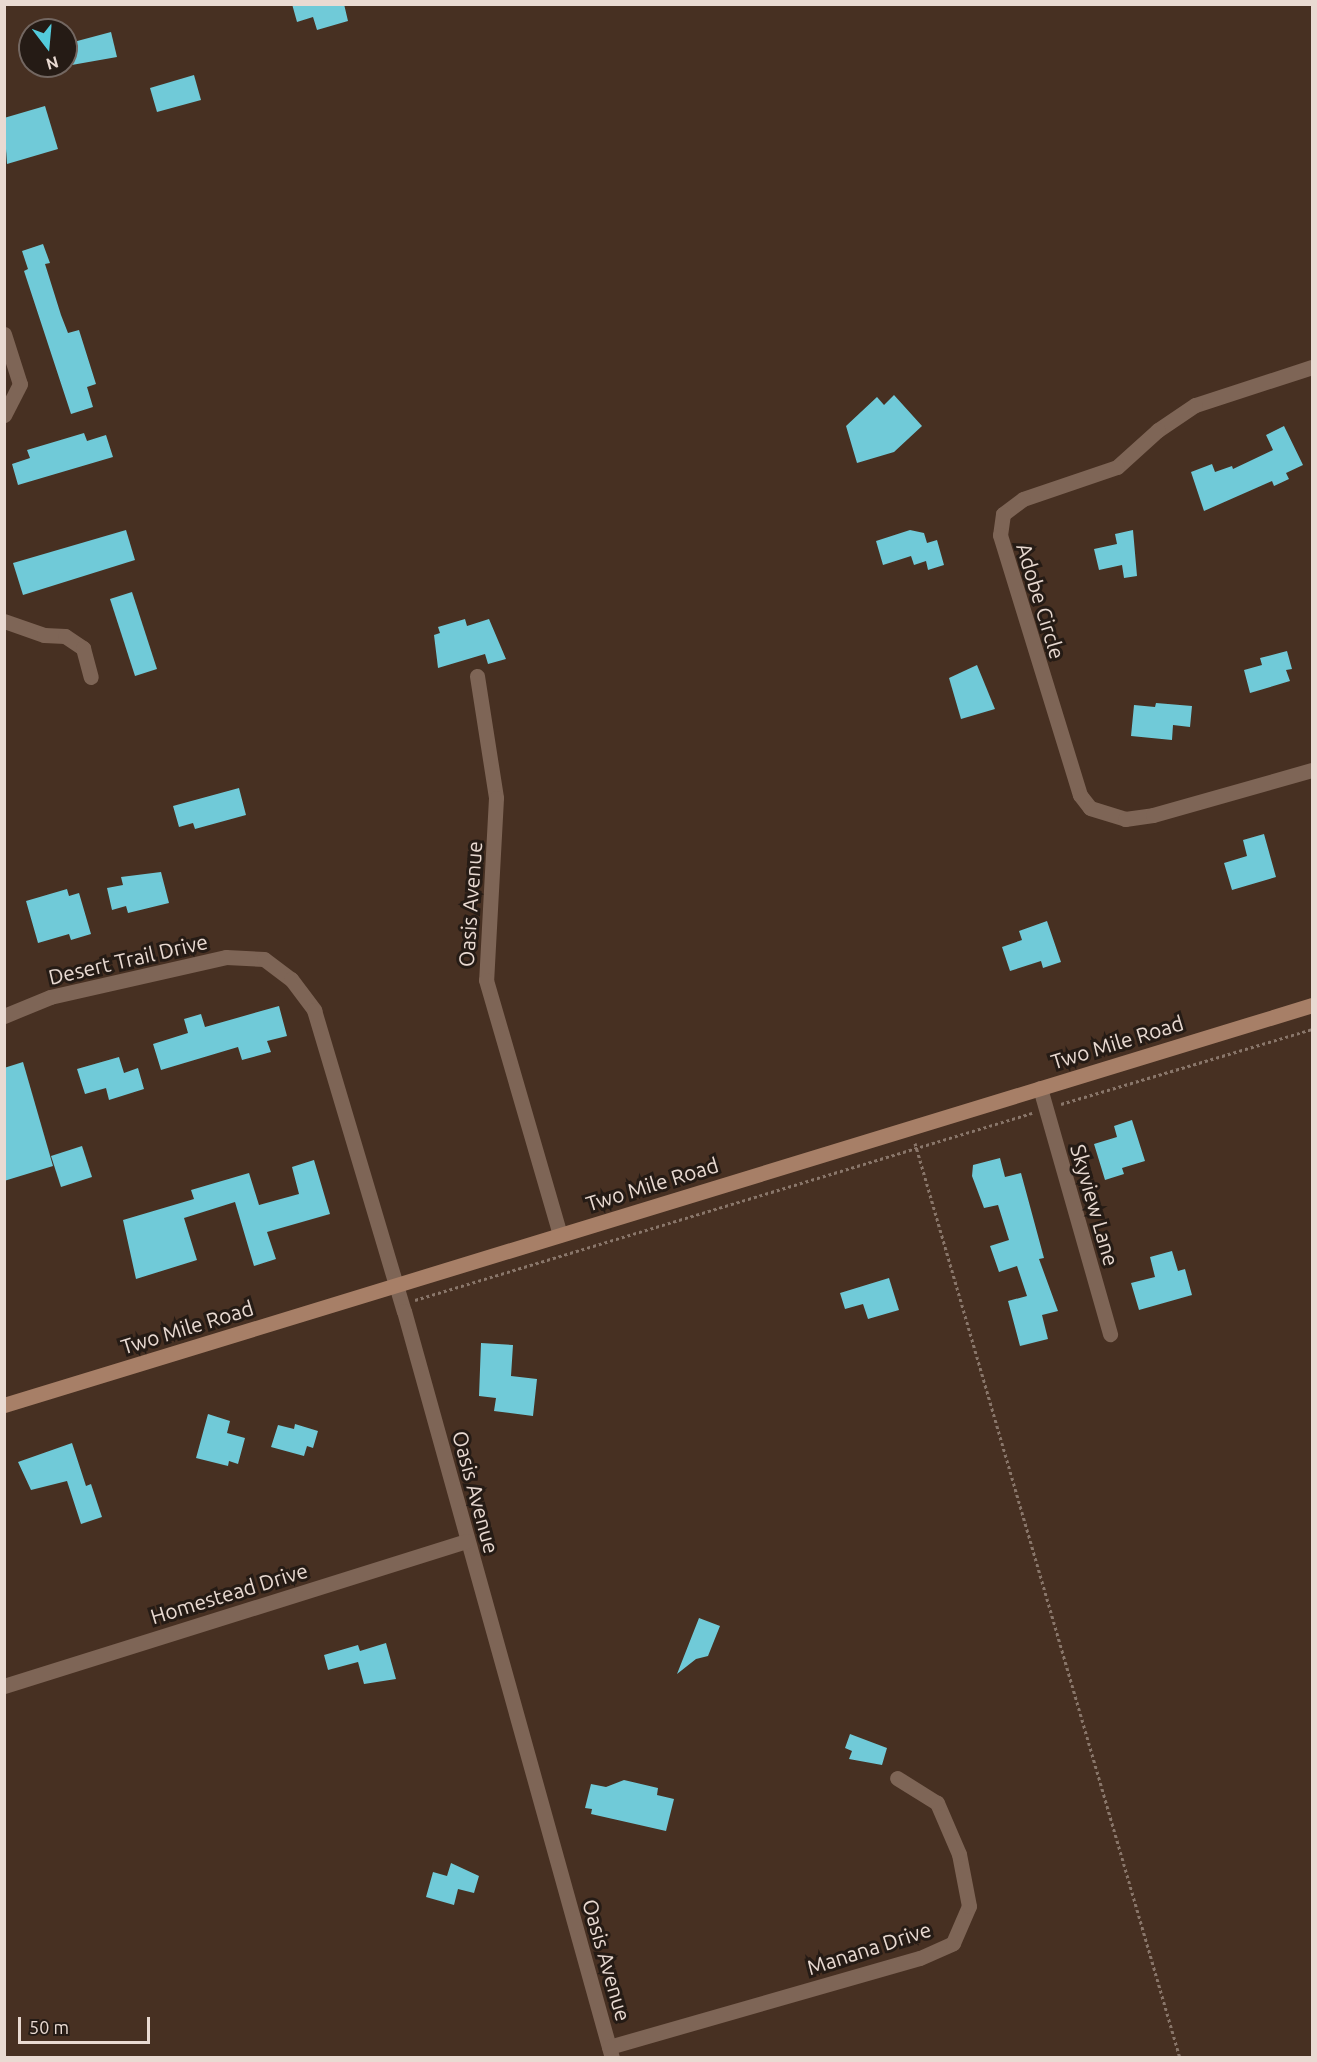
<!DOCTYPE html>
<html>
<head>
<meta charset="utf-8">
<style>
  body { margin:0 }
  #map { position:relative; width:1317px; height:2062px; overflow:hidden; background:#473022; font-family:Ubuntu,sans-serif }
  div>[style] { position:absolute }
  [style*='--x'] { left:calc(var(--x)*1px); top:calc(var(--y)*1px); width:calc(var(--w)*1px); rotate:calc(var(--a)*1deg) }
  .building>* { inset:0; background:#70cad8 }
  .path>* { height:3px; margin-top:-1.5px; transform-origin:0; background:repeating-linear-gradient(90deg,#89766a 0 3px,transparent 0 6px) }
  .street>* { height:15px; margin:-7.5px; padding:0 7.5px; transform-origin:7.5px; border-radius:7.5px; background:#7e6556 }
  .secondary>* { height:15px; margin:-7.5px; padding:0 7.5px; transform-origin:7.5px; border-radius:7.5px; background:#a77f67 }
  span { translate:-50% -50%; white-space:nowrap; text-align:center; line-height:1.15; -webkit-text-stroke:6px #251b15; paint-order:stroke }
  .street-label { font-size:21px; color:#e9dad2 }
  .frame { position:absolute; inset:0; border:6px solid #e9dad2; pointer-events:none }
  .north { position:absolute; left:18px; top:18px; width:60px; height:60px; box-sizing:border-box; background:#251b15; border:2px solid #736761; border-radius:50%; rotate:164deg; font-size:16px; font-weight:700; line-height:24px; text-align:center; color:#e9dad2 }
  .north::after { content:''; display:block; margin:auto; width:21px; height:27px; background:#53cbdc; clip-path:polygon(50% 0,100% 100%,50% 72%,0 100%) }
  .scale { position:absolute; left:18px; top:2017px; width:132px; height:27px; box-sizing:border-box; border:3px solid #e9dad2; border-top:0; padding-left:8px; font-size:18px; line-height:21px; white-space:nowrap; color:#e9dad2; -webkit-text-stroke:4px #251b15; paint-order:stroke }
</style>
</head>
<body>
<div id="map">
  <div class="building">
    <i style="clip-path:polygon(292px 4px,344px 4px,348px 21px,317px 30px,313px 17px,297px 22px)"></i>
    <i style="clip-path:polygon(111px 32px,117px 57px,66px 66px,66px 44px)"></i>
    <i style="clip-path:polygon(194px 75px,201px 100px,157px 112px,150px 88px)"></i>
    <i style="clip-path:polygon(45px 106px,58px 149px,7px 164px,4px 118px)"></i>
    <i style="clip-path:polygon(43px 244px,50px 263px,45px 264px,61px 315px,68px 333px,79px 330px,96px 384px,87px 387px,93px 407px,71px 414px,24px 271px,28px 269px,22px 251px)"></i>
    <i style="clip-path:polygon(894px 395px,922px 426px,894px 452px,857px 463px,846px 426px,877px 397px,884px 405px)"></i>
    <i style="clip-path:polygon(1284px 426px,1303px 465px,1286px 473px,1289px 479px,1274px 486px,1272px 481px,1204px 511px,1191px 472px,1212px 464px,1215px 472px,1232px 466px,1233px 469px,1273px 450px,1266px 435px)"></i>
    <i style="clip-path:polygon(84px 433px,87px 441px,106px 435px,113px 457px,18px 485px,12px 464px,30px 458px,27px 450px)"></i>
    <i style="clip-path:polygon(126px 530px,135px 560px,23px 595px,13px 563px)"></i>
    <i style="clip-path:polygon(910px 530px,924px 533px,927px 543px,937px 540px,944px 565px,928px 570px,926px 561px,914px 565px,911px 556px,883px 565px,876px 541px)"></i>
    <i style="clip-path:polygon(1133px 530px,1137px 576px,1124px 578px,1122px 565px,1099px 570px,1094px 549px,1117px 544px,1115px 534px)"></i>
    <i style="clip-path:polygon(132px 592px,157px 669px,135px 676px,110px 599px)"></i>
    <i style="clip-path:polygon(465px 619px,467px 626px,489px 619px,506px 659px,488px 664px,485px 654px,438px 668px,434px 635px,440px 633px,438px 627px)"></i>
    <i style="clip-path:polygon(1287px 651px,1292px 669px,1286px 670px,1290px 681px,1250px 693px,1244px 670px,1262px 665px,1260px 658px)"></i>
    <i style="clip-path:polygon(977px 665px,995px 709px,961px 719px,949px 678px)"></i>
    <i style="clip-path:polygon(1156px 703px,1192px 706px,1190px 727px,1173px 725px,1172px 740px,1131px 736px,1134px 705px,1155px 707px)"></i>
    <i style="clip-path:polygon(239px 788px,246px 815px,195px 829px,193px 823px,179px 827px,173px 806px)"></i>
    <i style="clip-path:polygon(1264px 834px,1276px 877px,1232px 890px,1224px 863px,1247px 856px,1243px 840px)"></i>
    <i style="clip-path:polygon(161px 872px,169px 903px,128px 913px,126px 906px,112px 910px,107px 888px,123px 885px,121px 877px)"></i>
    <i style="clip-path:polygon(67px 889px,69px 896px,79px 893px,91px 934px,71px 940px,69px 934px,38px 943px,26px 901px)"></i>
    <i style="clip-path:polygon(1047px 921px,1061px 962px,1043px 968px,1041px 961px,1010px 971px,1002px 947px,1022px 940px,1019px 931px)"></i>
    <i style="clip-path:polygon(279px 1006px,287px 1036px,267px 1041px,271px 1052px,242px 1060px,238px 1047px,161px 1070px,153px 1044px,188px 1033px,184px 1019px,201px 1014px,205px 1027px)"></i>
    <i style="clip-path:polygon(119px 1057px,124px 1073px,138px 1068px,144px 1089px,109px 1100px,106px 1088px,85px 1094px,77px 1069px)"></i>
    <i style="clip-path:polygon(23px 1062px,53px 1166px,4px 1181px,4px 1068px)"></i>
    <i style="clip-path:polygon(1132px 1120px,1145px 1161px,1122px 1168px,1124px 1174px,1105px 1180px,1094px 1144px,1117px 1137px,1114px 1126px)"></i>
    <i style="clip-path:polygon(82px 1146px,92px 1177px,61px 1187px,51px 1156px)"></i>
    <i style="clip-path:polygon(1000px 1158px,1005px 1177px,1021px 1173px,1044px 1258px,1039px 1259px,1058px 1311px,1042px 1315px,1048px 1339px,1020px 1346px,1008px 1301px,1027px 1296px,1017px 1266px,999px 1272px,990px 1246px,1009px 1240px,998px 1205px,984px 1208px,972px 1176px,973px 1165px)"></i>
    <i style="clip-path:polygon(314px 1160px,330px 1214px,267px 1232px,276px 1259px,254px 1266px,235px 1202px,184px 1218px,197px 1260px,136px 1279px,123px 1220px,194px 1199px,191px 1190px,249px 1173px,259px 1205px,299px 1194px,292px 1167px)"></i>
    <i style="clip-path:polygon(1172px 1251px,1178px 1271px,1185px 1269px,1192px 1295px,1139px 1310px,1131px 1283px,1155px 1277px,1150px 1257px)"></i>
    <i style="clip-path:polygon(889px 1278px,899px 1310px,868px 1319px,863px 1304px,845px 1309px,840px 1293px)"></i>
    <i style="clip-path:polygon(481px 1343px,513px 1345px,511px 1376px,537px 1379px,533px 1416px,494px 1411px,496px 1398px,479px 1396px)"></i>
    <i style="clip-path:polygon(208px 1414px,230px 1421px,227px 1433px,245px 1438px,238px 1464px,229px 1461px,228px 1466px,196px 1458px)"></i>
    <i style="clip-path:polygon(295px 1424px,318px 1431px,313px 1448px,307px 1446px,304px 1456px,271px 1447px,278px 1425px,294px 1429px)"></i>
    <i style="clip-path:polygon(72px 1443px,86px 1486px,91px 1484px,102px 1517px,81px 1524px,67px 1481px,31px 1490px,18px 1462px)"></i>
    <i style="clip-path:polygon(699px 1618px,720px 1626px,708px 1656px,696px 1659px,677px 1674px)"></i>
    <i style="clip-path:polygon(386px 1643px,396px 1679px,364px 1684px,358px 1662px,328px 1670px,324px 1655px,358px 1645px,360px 1651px)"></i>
    <i style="clip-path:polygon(850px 1734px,887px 1748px,882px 1765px,849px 1759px,852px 1751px,845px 1748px)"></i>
    <i style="clip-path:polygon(624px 1780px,658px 1788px,657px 1795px,674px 1799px,666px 1831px,591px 1814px,592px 1809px,585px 1808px,591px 1784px,606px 1787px)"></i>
    <i style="clip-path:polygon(451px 1863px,479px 1876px,474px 1893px,458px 1889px,454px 1905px,426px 1897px,433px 1872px,447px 1876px)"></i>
  </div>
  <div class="path">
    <i style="--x:1061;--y:1104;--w:262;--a:-16.6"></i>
    <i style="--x:915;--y:1143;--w:953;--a:73.85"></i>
    <i style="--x:415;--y:1300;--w:645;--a:-16.86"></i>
  </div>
  <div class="street">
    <i style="--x:4;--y:334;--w:52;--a:72.3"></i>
    <i style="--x:20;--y:384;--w:35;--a:117"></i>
    <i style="--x:1312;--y:367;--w:123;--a:162"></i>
    <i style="--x:1195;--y:405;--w:45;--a:146"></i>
    <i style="--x:1158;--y:430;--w:55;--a:137.9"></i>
    <i style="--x:1117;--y:467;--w:99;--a:161.2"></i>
    <i style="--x:1023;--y:499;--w:25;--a:143"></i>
    <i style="--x:1003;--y:514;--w:21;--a:98"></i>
    <i style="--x:1000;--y:535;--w:272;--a:72.9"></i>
    <i style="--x:1080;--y:795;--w:16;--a:52"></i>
    <i style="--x:1090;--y:808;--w:37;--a:17"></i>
    <i style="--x:1125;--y:819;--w:28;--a:-8"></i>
    <i style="--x:1153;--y:815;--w:165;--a:-15.8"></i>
    <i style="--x:4;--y:621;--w:42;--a:19.3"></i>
    <i style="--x:44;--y:635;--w:21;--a:3"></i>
    <i style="--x:65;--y:636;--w:22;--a:34"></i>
    <i style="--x:83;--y:648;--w:30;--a:75"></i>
    <i style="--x:477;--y:676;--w:123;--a:81.1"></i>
    <i style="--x:496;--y:798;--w:182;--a:93.1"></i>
    <i style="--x:486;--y:980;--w:265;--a:73.8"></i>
    <i style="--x:4;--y:1016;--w:50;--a:-22.4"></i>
    <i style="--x:50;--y:997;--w:180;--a:-12.8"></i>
    <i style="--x:226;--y:957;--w:38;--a:3"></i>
    <i style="--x:264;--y:959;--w:34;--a:37"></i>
    <i style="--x:291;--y:979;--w:39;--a:53"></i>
    <i style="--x:314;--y:1010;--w:314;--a:73.4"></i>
    <i style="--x:404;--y:1311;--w:775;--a:74.44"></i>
    <i style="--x:1040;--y:1088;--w:256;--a:74.1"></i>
    <i style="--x:4;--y:1686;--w:485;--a:-17.4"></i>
    <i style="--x:609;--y:2047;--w:323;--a:-16"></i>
    <i style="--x:920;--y:1958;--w:36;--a:-24"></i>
    <i style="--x:953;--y:1943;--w:40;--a:-66.6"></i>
    <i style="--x:969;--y:1906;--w:53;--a:-100.9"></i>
    <i style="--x:959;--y:1854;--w:56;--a:-113.3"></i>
    <i style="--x:937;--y:1803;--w:47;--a:-148"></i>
  </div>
  <div class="secondary">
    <i style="--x:4;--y:1405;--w:1368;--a:-17"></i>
  </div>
  <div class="street-label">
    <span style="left:1041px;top:601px;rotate:73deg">Adobe Circle</span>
    <span style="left:470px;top:904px;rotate:-86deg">Oasis Avenue</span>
    <span style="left:128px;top:959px;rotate:-13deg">Desert Trail Drive</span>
    <span style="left:1117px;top:1042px;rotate:-17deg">Two Mile Road</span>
    <span style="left:652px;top:1184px;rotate:-17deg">Two Mile Road</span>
    <span style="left:1095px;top:1205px;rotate:74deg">Skyview Lane</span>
    <span style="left:187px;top:1327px;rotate:-17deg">Two Mile Road</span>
    <span style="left:476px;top:1492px;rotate:75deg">Oasis Avenue</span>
    <span style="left:229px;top:1593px;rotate:-17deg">Homestead Drive</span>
    <span style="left:869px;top:1948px;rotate:-18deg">Manana Drive</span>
    <span style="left:607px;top:1960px;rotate:74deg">Oasis Avenue</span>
  </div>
  <div class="frame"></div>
  <div class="north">N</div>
  <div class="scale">50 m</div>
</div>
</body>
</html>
